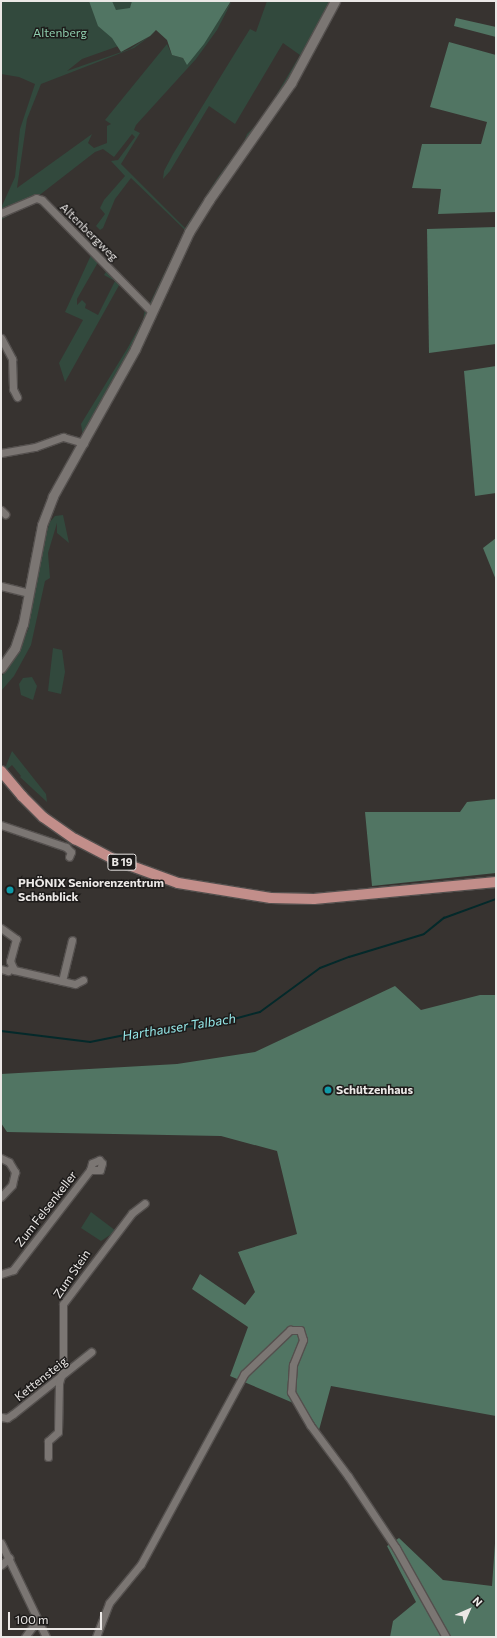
<!DOCTYPE html>
<html>
<head>
<meta charset="utf-8">
<style>
  body { margin:0 }
  #map { position:relative; width:497px; height:1638px; overflow:hidden; background:#373330; font-family:Commissioner,sans-serif }
  div>[style] { position:absolute }
  [style*='--x'] { left:calc(var(--x)*1px); top:calc(var(--y)*1px); width:calc(var(--w)*1px); rotate:calc(var(--a)*1deg) }
  .green>* { inset:0; background:#32493d }
  .forest>* { inset:0; background:#517563 }
  .stream>* { height:2px; margin:-1px; padding:0 1px; transform-origin:1px; border-radius:1px; background:#04292a }
  .roads { filter:drop-shadow(1px 0 #54504e) drop-shadow(-1px 0 #54504e) drop-shadow(0 1px #54504e) drop-shadow(0 -1px #54504e) }
  .street>* { height:7px; margin:-3.5px; padding:0 3.5px; transform-origin:3.5px; border-radius:3.5px; background:#7b7673 }
  .secondary>* { height:9px; margin:-4.5px; padding:0 4.5px; transform-origin:4.5px; border-radius:4.5px; background:#7b7673 }
  .primary>* { height:10px; margin:-5px; padding:0 5px; transform-origin:5px; border-radius:5px; background:#c28e8a }
  .dots>* { width:11px; height:11px; translate:-50% -50%; box-sizing:border-box; border:2px solid #1d1b1a; border-radius:50% }
  span { translate:-50% -50%; white-space:nowrap; text-align:center; line-height:1.15; -webkit-text-stroke:3px #1d1b1a; paint-order:stroke }
  .shield-label span { padding:1px 3px; background:#1d1b1a; border:1px solid; border-radius:3px; -webkit-text-stroke-width:0 }
  .shield-label { font-size:11px; color:#ebe8e6; font-weight:700 }
  .park-label { font-size:12px; color:#8fcfaf }
  .street-label { font-size:12px; color:#ebe8e6 }
  .poi-label { font-size:12px; color:#ebe8e6; font-weight:700 }
  .left { translate:0 -50%; text-align:left }
  .water-label { font-size:13px; color:#95e8e9; font-style:italic }
  .frame { position:absolute; inset:0; border:2px solid #ebe8e6; pointer-events:none }
  .north { position:absolute; left:449px; top:1590px; width:40px; height:40px; -webkit-text-stroke:3px #1d1b1a; paint-order:stroke; rotate:45deg; font-size:11px; font-weight:700; line-height:16px; text-align:center; color:#ebe8e6 }
  .north::after { content:''; display:block; margin:auto; width:14px; height:18px; background:#ebe8e6; clip-path:polygon(50% 0,100% 100%,50% 72%,0 100%) }
  .scale { position:absolute; left:8px; top:1612px; width:94px; height:18px; box-sizing:border-box; border:2px solid #ebe8e6; border-top:0; padding-left:5px; font-size:12px; line-height:14px; white-space:nowrap; color:#ebe8e6; -webkit-text-stroke:3px #1d1b1a; paint-order:stroke }
</style>
</head>
<body>
<div id="map">
  <div class="green">
    <i style="clip-path:polygon(evenodd,1px 1px,172px 1px,127px 43px,82px 59px,67px 71px,130px 49px,157px 31px,134px 48px,41px 84px,27px 119px,17px 188px,92px 134px,88px 143px,94px 148px,107px 143px,107px 126px,111px 124px,105px 120px,167px 44px,172px 55px,183px 58px,187px 64px,232px 1px,217px 30px,196px 59px,136px 125px,134px 130px,140px 133px,121px 164px,185px 228px,218px 177px,243px 144px,247px 134px,262px 119px,300px 55px,283px 43px,235px 124px,209px 106px,170px 171px,163px 179px,164px 171px,173px 154px,240px 45px,250px 29px,256px 32px,267px 1px,335px 1px,312px 45px,209px 200px,84px 443px,81px 424px,127px 349px,143px 320px,145px 309px,122px 280px,65px 382px,59px 363px,83px 320px,65px 312px,92px 253px,41px 203px,31px 203px,1px 220px,1px 208px,15px 177px,20px 129px,35px 84px,19px 77px,1px 74px,1px 1px,132px 134px,135px 137px,118px 160px,111px 161px,125px 176px,104px 200px,100px 208px,105px 214px,96px 226px,100px 230px,103px 228px,115px 199px,131px 178px,185px 230px,148px 307px,109px 267px,104px 275px,115px 281px,98px 315px,85px 308px,86px 304px,82px 300px,77px 305px,77px 299px,97px 264px,99px 256px,37px 197px,95px 152px,103px 149px,114px 157px,132px 134px)"></i>
    <i style="clip-path:polygon(63px 515px,69px 543px,57px 533px,57px 523px,48px 553px,50px 578px,45px 581px,31px 645px,14px 676px,1px 691px,1px 677px,16px 657px,28px 630px,43px 543px,50px 522px,55px 516px)"></i>
    <i style="clip-path:polygon(53px 648px,62px 650px,65px 672px,61px 694px,48px 691px)"></i>
    <i style="clip-path:polygon(32px 677px,37px 686px,33px 700px,21px 695px,19px 684px,23px 678px)"></i>
    <i style="clip-path:polygon(12px 751px,46px 794px,47px 802px,20px 777px,21px 776px,12px 765px,3px 773px)"></i>
    <i style="clip-path:polygon(91px 1212px,116px 1231px,101px 1241px,81px 1228px)"></i>
  </div>
  <div class="forest">
    <i style="clip-path:polygon(89px 1px,112px 1px,116px 10px,130px 8px,132px 1px,231px 1px,204px 44px,187px 65px,183px 58px,172px 55px,167px 40px,156px 30px,150px 36px,121px 52px,112px 38px,98px 26px)"></i>
    <i style="clip-path:polygon(456px 18px,496px 27px,496px 37px,454px 26px)"></i>
    <i style="clip-path:polygon(449px 42px,496px 55px,496px 212px,438px 214px,441px 189px,412px 188px,422px 144px,481px 144px,487px 122px,430px 107px)"></i>
    <i style="clip-path:polygon(496px 227px,496px 344px,429px 353px,427px 229px)"></i>
    <i style="clip-path:polygon(496px 366px,496px 493px,475px 496px,464px 371px)"></i>
    <i style="clip-path:polygon(496px 538px,496px 580px,483px 548px)"></i>
    <i style="clip-path:polygon(496px 799px,496px 873px,372px 886px,365px 812px,460px 812px,467px 802px)"></i>
    <i style="clip-path:polygon(395px 986px,421px 1010px,480px 995px,496px 995px,496px 1416px,331px 1386px,319px 1430px,305px 1408px,230px 1376px,248px 1327px,192px 1289px,200px 1274px,245px 1305px,255px 1292px,238px 1252px,297px 1234px,277px 1151px,221px 1136px,7px 1132px,1px 1123px,1px 1074px,177px 1064px,255px 1052px)"></i>
    <i style="clip-path:polygon(496px 1529px,496px 1637px,390px 1637px,393px 1621px,416px 1602px,387px 1546px,399px 1538px,443px 1580px,492px 1586px)"></i>
  </div>
  <div class="stream">
    <i style="--x:1;--y:1031;--w:90;--a:7"></i>
    <i style="--x:90;--y:1042;--w:61;--a:-11.3"></i>
    <i style="--x:150;--y:1030;--w:57;--a:-5"></i>
    <i style="--x:207;--y:1025;--w:24;--a:-12"></i>
    <i style="--x:230;--y:1020;--w:31;--a:-15"></i>
    <i style="--x:260;--y:1012;--w:74;--a:-36.3"></i>
    <i style="--x:320;--y:968;--w:31;--a:-21"></i>
    <i style="--x:349;--y:957;--w:78;--a:-17"></i>
    <i style="--x:424;--y:934;--w:26;--a:-39"></i>
    <i style="--x:444;--y:918;--w:55;--a:-20.1"></i>
  </div>
  <div class="roads">
    <div class="street">
      <i style="--x:1;--y:213;--w:38;--a:-23"></i>
      <i style="--x:36;--y:198;--w:6;--a:18"></i>
      <i style="--x:42;--y:200;--w:157;--a:45.5"></i>
      <i style="--x:1;--y:338;--w:24;--a:62"></i>
      <i style="--x:12;--y:359;--w:30;--a:88"></i>
      <i style="--x:13;--y:389;--w:9;--a:63"></i>
      <i style="--x:1;--y:453;--w:35;--a:-10"></i>
      <i style="--x:35;--y:447;--w:30;--a:-20"></i>
      <i style="--x:63;--y:437;--w:22;--a:16"></i>
      <i style="--x:1;--y:510;--w:6;--a:45"></i>
      <i style="--x:1;--y:586;--w:29;--a:14"></i>
      <i style="--x:1;--y:825;--w:69;--a:18.7"></i>
      <i style="--x:66;--y:847;--w:7;--a:45"></i>
      <i style="--x:71;--y:852;--w:5;--a:112"></i>
      <i style="--x:1;--y:928;--w:19;--a:36"></i>
      <i style="--x:16;--y:939;--w:23;--a:105"></i>
      <i style="--x:10;--y:961;--w:10;--a:66"></i>
      <i style="--x:14;--y:970;--w:63;--a:12.9"></i>
      <i style="--x:75;--y:984;--w:9;--a:-27"></i>
      <i style="--x:1;--y:969;--w:7;--a:16"></i>
      <i style="--x:8;--y:971;--w:6;--a:-45"></i>
      <i style="--x:62;--y:981;--w:42;--a:-76.3"></i>
      <i style="--x:1;--y:1158;--w:9;--a:27"></i>
      <i style="--x:9;--y:1162;--w:12;--a:59"></i>
      <i style="--x:15;--y:1172;--w:13;--a:103"></i>
      <i style="--x:12;--y:1185;--w:16;--a:133"></i>
      <i style="--x:1;--y:1274;--w:13;--a:-18"></i>
      <i style="--x:13;--y:1270;--w:126;--a:-52.4"></i>
      <i style="--x:90;--y:1170;--w:7;--a:-74"></i>
      <i style="--x:92;--y:1163;--w:8;--a:-23"></i>
      <i style="--x:99;--y:1160;--w:4;--a:45"></i>
      <i style="--x:102;--y:1163;--w:7;--a:106"></i>
      <i style="--x:100;--y:1170;--w:10;--a:180"></i>
      <i style="--x:1;--y:1417;--w:6;--a:9"></i>
      <i style="--x:7;--y:1418;--w:7;--a:-34"></i>
      <i style="--x:13;--y:1414;--w:100;--a:-38.5"></i>
      <i style="--x:48;--y:1457;--w:16;--a:-90"></i>
      <i style="--x:48;--y:1441;--w:13;--a:-42"></i>
      <i style="--x:58;--y:1432;--w:49;--a:-88.8"></i>
      <i style="--x:59;--y:1383;--w:15;--a:-74"></i>
      <i style="--x:63;--y:1369;--w:65;--a:-90"></i>
      <i style="--x:63;--y:1304;--w:114;--a:-52.8"></i>
      <i style="--x:132;--y:1213;--w:16;--a:-38"></i>
      <i style="--x:1;--y:1543;--w:104;--a:64.4"></i>
      <i style="--x:1;--y:1565;--w:11;--a:-41"></i>
      <i style="--x:25;--y:1637;--w:14;--a:-54"></i>
      <i style="--x:33;--y:1626;--w:8;--a:-23"></i>
      <i style="--x:96;--y:1637;--w:36;--a:-69"></i>
      <i style="--x:109;--y:1603;--w:50;--a:-50.6"></i>
      <i style="--x:141;--y:1564;--w:216;--a:-61.5"></i>
      <i style="--x:244;--y:1374;--w:64;--a:-43.7"></i>
      <i style="--x:290;--y:1330;--w:10;--a:0"></i>
      <i style="--x:300;--y:1330;--w:10;--a:73"></i>
      <i style="--x:303;--y:1340;--w:27;--a:112"></i>
      <i style="--x:293;--y:1365;--w:27;--a:94"></i>
      <i style="--x:291;--y:1392;--w:38;--a:60"></i>
      <i style="--x:310;--y:1425;--w:64;--a:53.3"></i>
      <i style="--x:348;--y:1476;--w:87;--a:56.3"></i>
      <i style="--x:396;--y:1548;--w:102;--a:60.7"></i>
    </div>
    <div class="secondary">
      <i style="--x:1;--y:668;--w:24;--a:-55"></i>
      <i style="--x:15;--y:648;--w:25;--a:-72"></i>
      <i style="--x:23;--y:624;--w:101;--a:-79.1"></i>
      <i style="--x:42;--y:525;--w:31;--a:-69"></i>
      <i style="--x:53;--y:496;--w:168;--a:-60.8"></i>
      <i style="--x:135;--y:349;--w:129;--a:-65.2"></i>
      <i style="--x:189;--y:232;--w:38;--a:-58"></i>
      <i style="--x:209;--y:200;--w:143;--a:-55"></i>
      <i style="--x:291;--y:83;--w:93;--a:-61.8"></i>
    </div>
    <div class="primary">
      <i style="--x:1;--y:771;--w:33;--a:50"></i>
      <i style="--x:22;--y:796;--w:30;--a:45"></i>
      <i style="--x:43;--y:817;--w:39;--a:35"></i>
      <i style="--x:75;--y:839;--w:45;--a:27.7"></i>
      <i style="--x:115;--y:860;--w:67;--a:20.1"></i>
      <i style="--x:178;--y:883;--w:94;--a:9.2"></i>
      <i style="--x:271;--y:898;--w:43;--a:1.3"></i>
      <i style="--x:314;--y:899;--w:183;--a:-5.3"></i>
    </div>
  </div>
  <div class="dots">
    <i style="left:10px;top:890px;background:#0f9aa8"></i>
    <i style="left:328px;top:1090px;background:#0f9aa8"></i>
  </div>
  <div class="shield-label">
    <span style="left:122px;top:862px">B 19</span>
  </div>
  <div class="park-label">
    <span style="left:60px;top:33px">Altenberg</span>
  </div>
  <div class="street-label">
    <span style="left:89px;top:232px;rotate:45deg">Altenbergweg</span>
    <span style="left:46px;top:1209px;rotate:-52deg">Zum Felsenkeller</span>
    <span style="left:72px;top:1274px;rotate:-56deg">Zum Stein</span>
    <span style="left:41px;top:1379px;rotate:-38deg">Kettensteig</span>
  </div>
  <div class="poi-label">
    <span class="left" style="left:18px;top:890px">PHÖNIX Seniorenzentrum<br>Schönblick</span>
    <span class="left" style="left:336px;top:1090px">Schützenhaus</span>
  </div>
  <div class="water-label">
    <span style="left:179px;top:1027px;rotate:-9deg">Harthauser Talbach</span>
  </div>
  <div class="frame"></div>
  <div class="north">N</div>
  <div class="scale">100 m</div>
</div>
</body>
</html>
